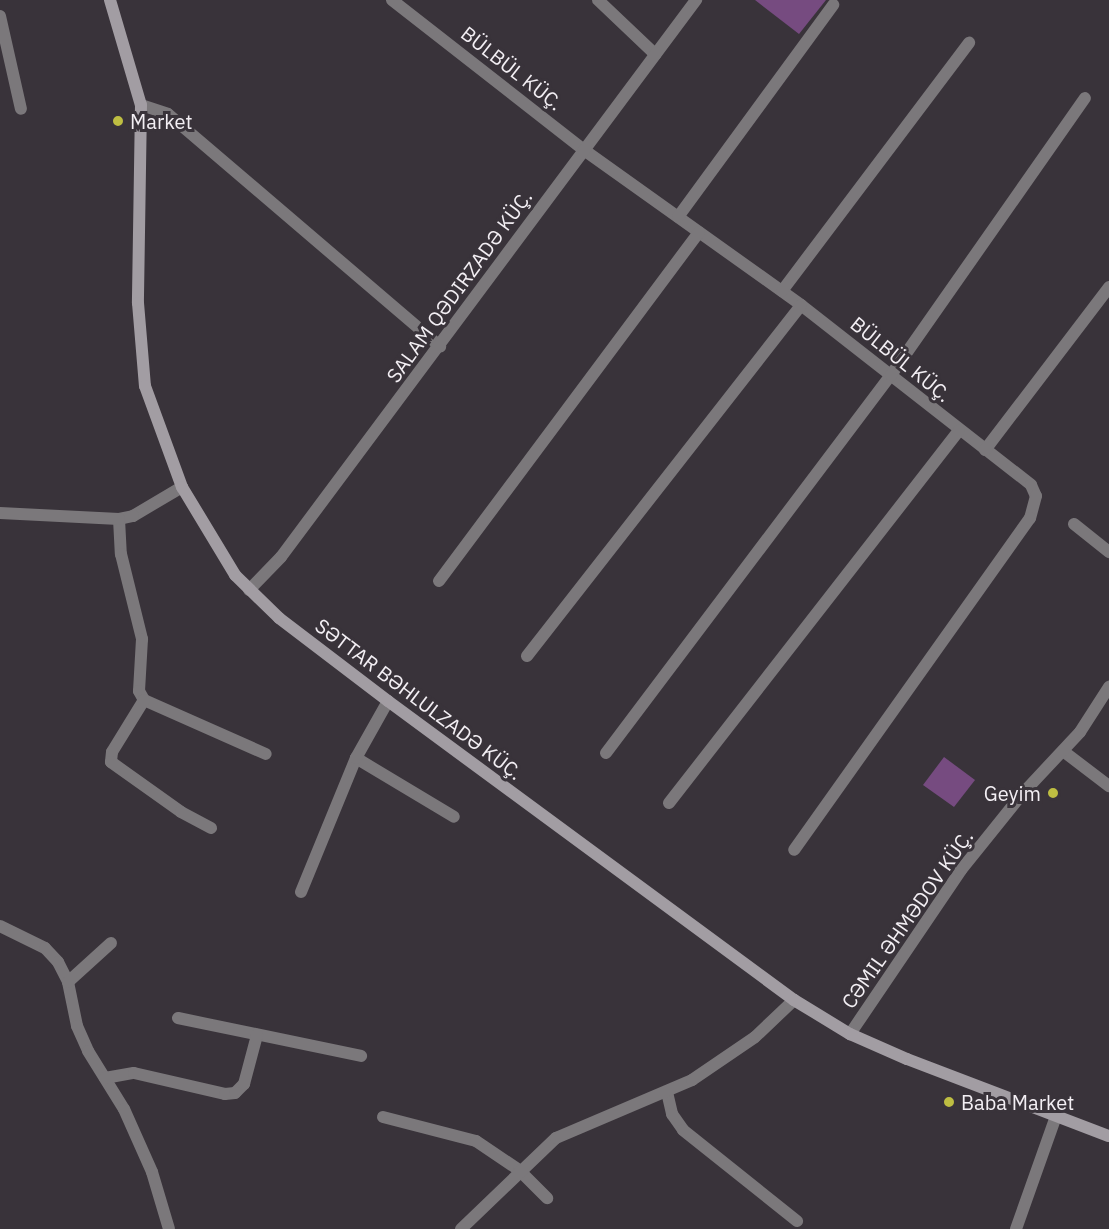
<!DOCTYPE html>
<html>
<head>
<meta charset="utf-8">
<style>
  body { margin:0 }
  #map { position:relative; width:1109px; height:1229px; overflow:hidden; background:#39333a; font-family:"IBM Plex Sans",sans-serif }
  div>[style] { position:absolute }
  [style*='--x'] { left:calc(var(--x)*1px); top:calc(var(--y)*1px); width:calc(var(--w)*1px); rotate:calc(var(--a)*1deg) }
  .building>* { inset:0; background:#764b80 }
  .street>* { height:12px; margin:-6px; padding:0 6px; transform-origin:6px; border-radius:6px; background:#7b787b }
  .secondary>* { height:12px; margin:-6px; padding:0 6px; transform-origin:6px; border-radius:6px; background:#a29da3 }
  .dots>* { width:16px; height:16px; translate:-50% -50%; box-sizing:border-box; border:3px solid #39333a; border-radius:50% }
  span { translate:-50% -50%; white-space:nowrap; text-align:center; line-height:1.15; -webkit-text-stroke:6px #39333a; paint-order:stroke }
  .street-label { font-size:20px; color:#f3eff4 }
  .poi-label { font-size:20px; color:#f3eff4 }
  .left { translate:0 -50%; text-align:left }
  .right { translate:-100% -50%; text-align:right }
</style>
</head>
<body>
<div id="map">
  <div class="building">
    <i style="clip-path:polygon(755px 0,826px 0,799px 34px)"></i>
    <i style="clip-path:polygon(944px 757px,975px 780px,954px 807px,923px 785px)"></i>
  </div>
  <div class="street">
    <i style="--x:392;--y:0;--w:244;--a:38"></i>
    <i style="--x:584;--y:150;--w:267;--a:35.5"></i>
    <i style="--x:801;--y:305;--w:292;--a:38"></i>
    <i style="--x:1031;--y:485;--w:12;--a:66"></i>
    <i style="--x:1036;--y:496;--w:23;--a:105"></i>
    <i style="--x:1030;--y:518;--w:407;--a:125.4"></i>
    <i style="--x:598;--y:0;--w:79;--a:43.5"></i>
    <i style="--x:0;--y:16;--w:95;--a:77.3"></i>
    <i style="--x:141;--y:105;--w:28;--a:18"></i>
    <i style="--x:168;--y:114;--w:358;--a:40.5"></i>
    <i style="--x:678;--y:217;--w:263;--a:-53.8"></i>
    <i style="--x:782;--y:291;--w:311;--a:-53"></i>
    <i style="--x:985;--y:450;--w:205;--a:-52.7"></i>
    <i style="--x:182;--y:487;--w:57;--a:149.4"></i>
    <i style="--x:133;--y:516;--w:14;--a:168"></i>
    <i style="--x:119;--y:519;--w:35;--a:87"></i>
    <i style="--x:121;--y:554;--w:88;--a:76.1"></i>
    <i style="--x:142;--y:639;--w:52;--a:93.3"></i>
    <i style="--x:139;--y:691;--w:10;--a:61"></i>
    <i style="--x:144;--y:700;--w:133;--a:23.9"></i>
    <i style="--x:0;--y:513;--w:119;--a:2.9"></i>
    <i style="--x:1074;--y:524;--w:45;--a:38.7"></i>
    <i style="--x:439;--y:581;--w:435;--a:-53.3"></i>
    <i style="--x:249;--y:590;--w:46;--a:-45.9"></i>
    <i style="--x:281;--y:557;--w:695;--a:-53.31"></i>
    <i style="--x:527;--y:656;--w:445;--a:-52"></i>
    <i style="--x:144;--y:700;--w:61;--a:121.6"></i>
    <i style="--x:112;--y:752;--w:10;--a:96"></i>
    <i style="--x:111;--y:762;--w:86;--a:35.5"></i>
    <i style="--x:181;--y:812;--w:34;--a:28"></i>
    <i style="--x:1063;--y:751;--w:58;--a:37.3"></i>
    <i style="--x:606;--y:753;--w:473;--a:-53"></i>
    <i style="--x:891;--y:375;--w:338;--a:-55"></i>
    <i style="--x:356;--y:758;--w:114;--a:31"></i>
    <i style="--x:669;--y:803;--w:472;--a:-52.1"></i>
    <i style="--x:301;--y:892;--w:145;--a:-67.7"></i>
    <i style="--x:356;--y:758;--w:65;--a:-60.7"></i>
    <i style="--x:0;--y:926;--w:50;--a:26.1"></i>
    <i style="--x:45;--y:948;--w:19;--a:47"></i>
    <i style="--x:58;--y:962;--w:22;--a:63"></i>
    <i style="--x:68;--y:982;--w:45;--a:78.4"></i>
    <i style="--x:77;--y:1026;--w:27;--a:66"></i>
    <i style="--x:88;--y:1051;--w:68;--a:58.2"></i>
    <i style="--x:124;--y:1109;--w:69;--a:66"></i>
    <i style="--x:152;--y:1172;--w:59;--a:73.4"></i>
    <i style="--x:68;--y:982;--w:58;--a:-42.2"></i>
    <i style="--x:178;--y:1018;--w:187;--a:11.7"></i>
    <i style="--x:850;--y:1034;--w:198;--a:-55.9"></i>
    <i style="--x:961;--y:870;--w:99;--a:-51.2"></i>
    <i style="--x:1023;--y:793;--w:83;--a:-46.9"></i>
    <i style="--x:1080;--y:732;--w:54;--a:-57.2"></i>
    <i style="--x:105;--y:1078;--w:29;--a:-10"></i>
    <i style="--x:134;--y:1073;--w:93;--a:13"></i>
    <i style="--x:225;--y:1094;--w:10;--a:-6"></i>
    <i style="--x:235;--y:1093;--w:13;--a:-45"></i>
    <i style="--x:244;--y:1084;--w:51;--a:-75.1"></i>
    <i style="--x:667;--y:1092;--w:23;--a:77"></i>
    <i style="--x:672;--y:1114;--w:19;--a:55"></i>
    <i style="--x:683;--y:1130;--w:146;--a:38.6"></i>
    <i style="--x:383;--y:1117;--w:96;--a:14.5"></i>
    <i style="--x:476;--y:1141;--w:52;--a:34"></i>
    <i style="--x:519;--y:1170;--w:40;--a:45"></i>
    <i style="--x:461;--y:1229;--w:132;--a:-43.8"></i>
    <i style="--x:556;--y:1138;--w:148;--a:-23.1"></i>
    <i style="--x:692;--y:1080;--w:76;--a:-34.3"></i>
    <i style="--x:755;--y:1037;--w:54;--a:-43.5"></i>
    <i style="--x:1016;--y:1229;--w:120;--a:-70.5"></i>
  </div>
  <div class="secondary">
    <i style="--x:110;--y:0;--w:109;--a:73.6"></i>
    <i style="--x:141;--y:105;--w:198;--a:90.9"></i>
    <i style="--x:138;--y:303;--w:83;--a:85.2"></i>
    <i style="--x:145;--y:386;--w:108;--a:69.9"></i>
    <i style="--x:182;--y:487;--w:103;--a:58.9"></i>
    <i style="--x:235;--y:575;--w:62;--a:44.3"></i>
    <i style="--x:279;--y:618;--w:137;--a:37.3"></i>
    <i style="--x:388;--y:701;--w:504;--a:36.37"></i>
    <i style="--x:794;--y:1000;--w:66;--a:31.3"></i>
    <i style="--x:850;--y:1034;--w:62;--a:23.7"></i>
    <i style="--x:907;--y:1059;--w:216;--a:20.9"></i>
  </div>
  <div class="dots">
    <i style="left:118px;top:121px;background:#bebe42"></i>
    <i style="left:1053px;top:793px;background:#bebe42"></i>
    <i style="left:949px;top:1102px;background:#bebe42"></i>
  </div>
  <div class="street-label">
    <span style="left:512px;top:68px;rotate:38deg">BÜLBÜL KÜÇ.</span>
    <span style="left:459px;top:286px;rotate:-54deg">SALAM QƏDIRZADƏ KÜÇ.</span>
    <span style="left:901px;top:359px;rotate:39deg">BÜLBÜL KÜÇ.</span>
    <span style="left:419px;top:699px;rotate:37deg">SƏTTAR BƏHLULZADƏ KÜÇ.</span>
    <span style="left:907px;top:919px;rotate:-55deg">CƏMIL ƏHMƏDOV KÜÇ.</span>
  </div>
  <div class="poi-label">
    <span class="left" style="left:130px;top:121px">Market</span>
    <span class="right" style="left:1041px;top:793px">Geyim</span>
    <span class="left" style="left:961px;top:1102px">Baba Market</span>
  </div>
</div>
</body>
</html>
